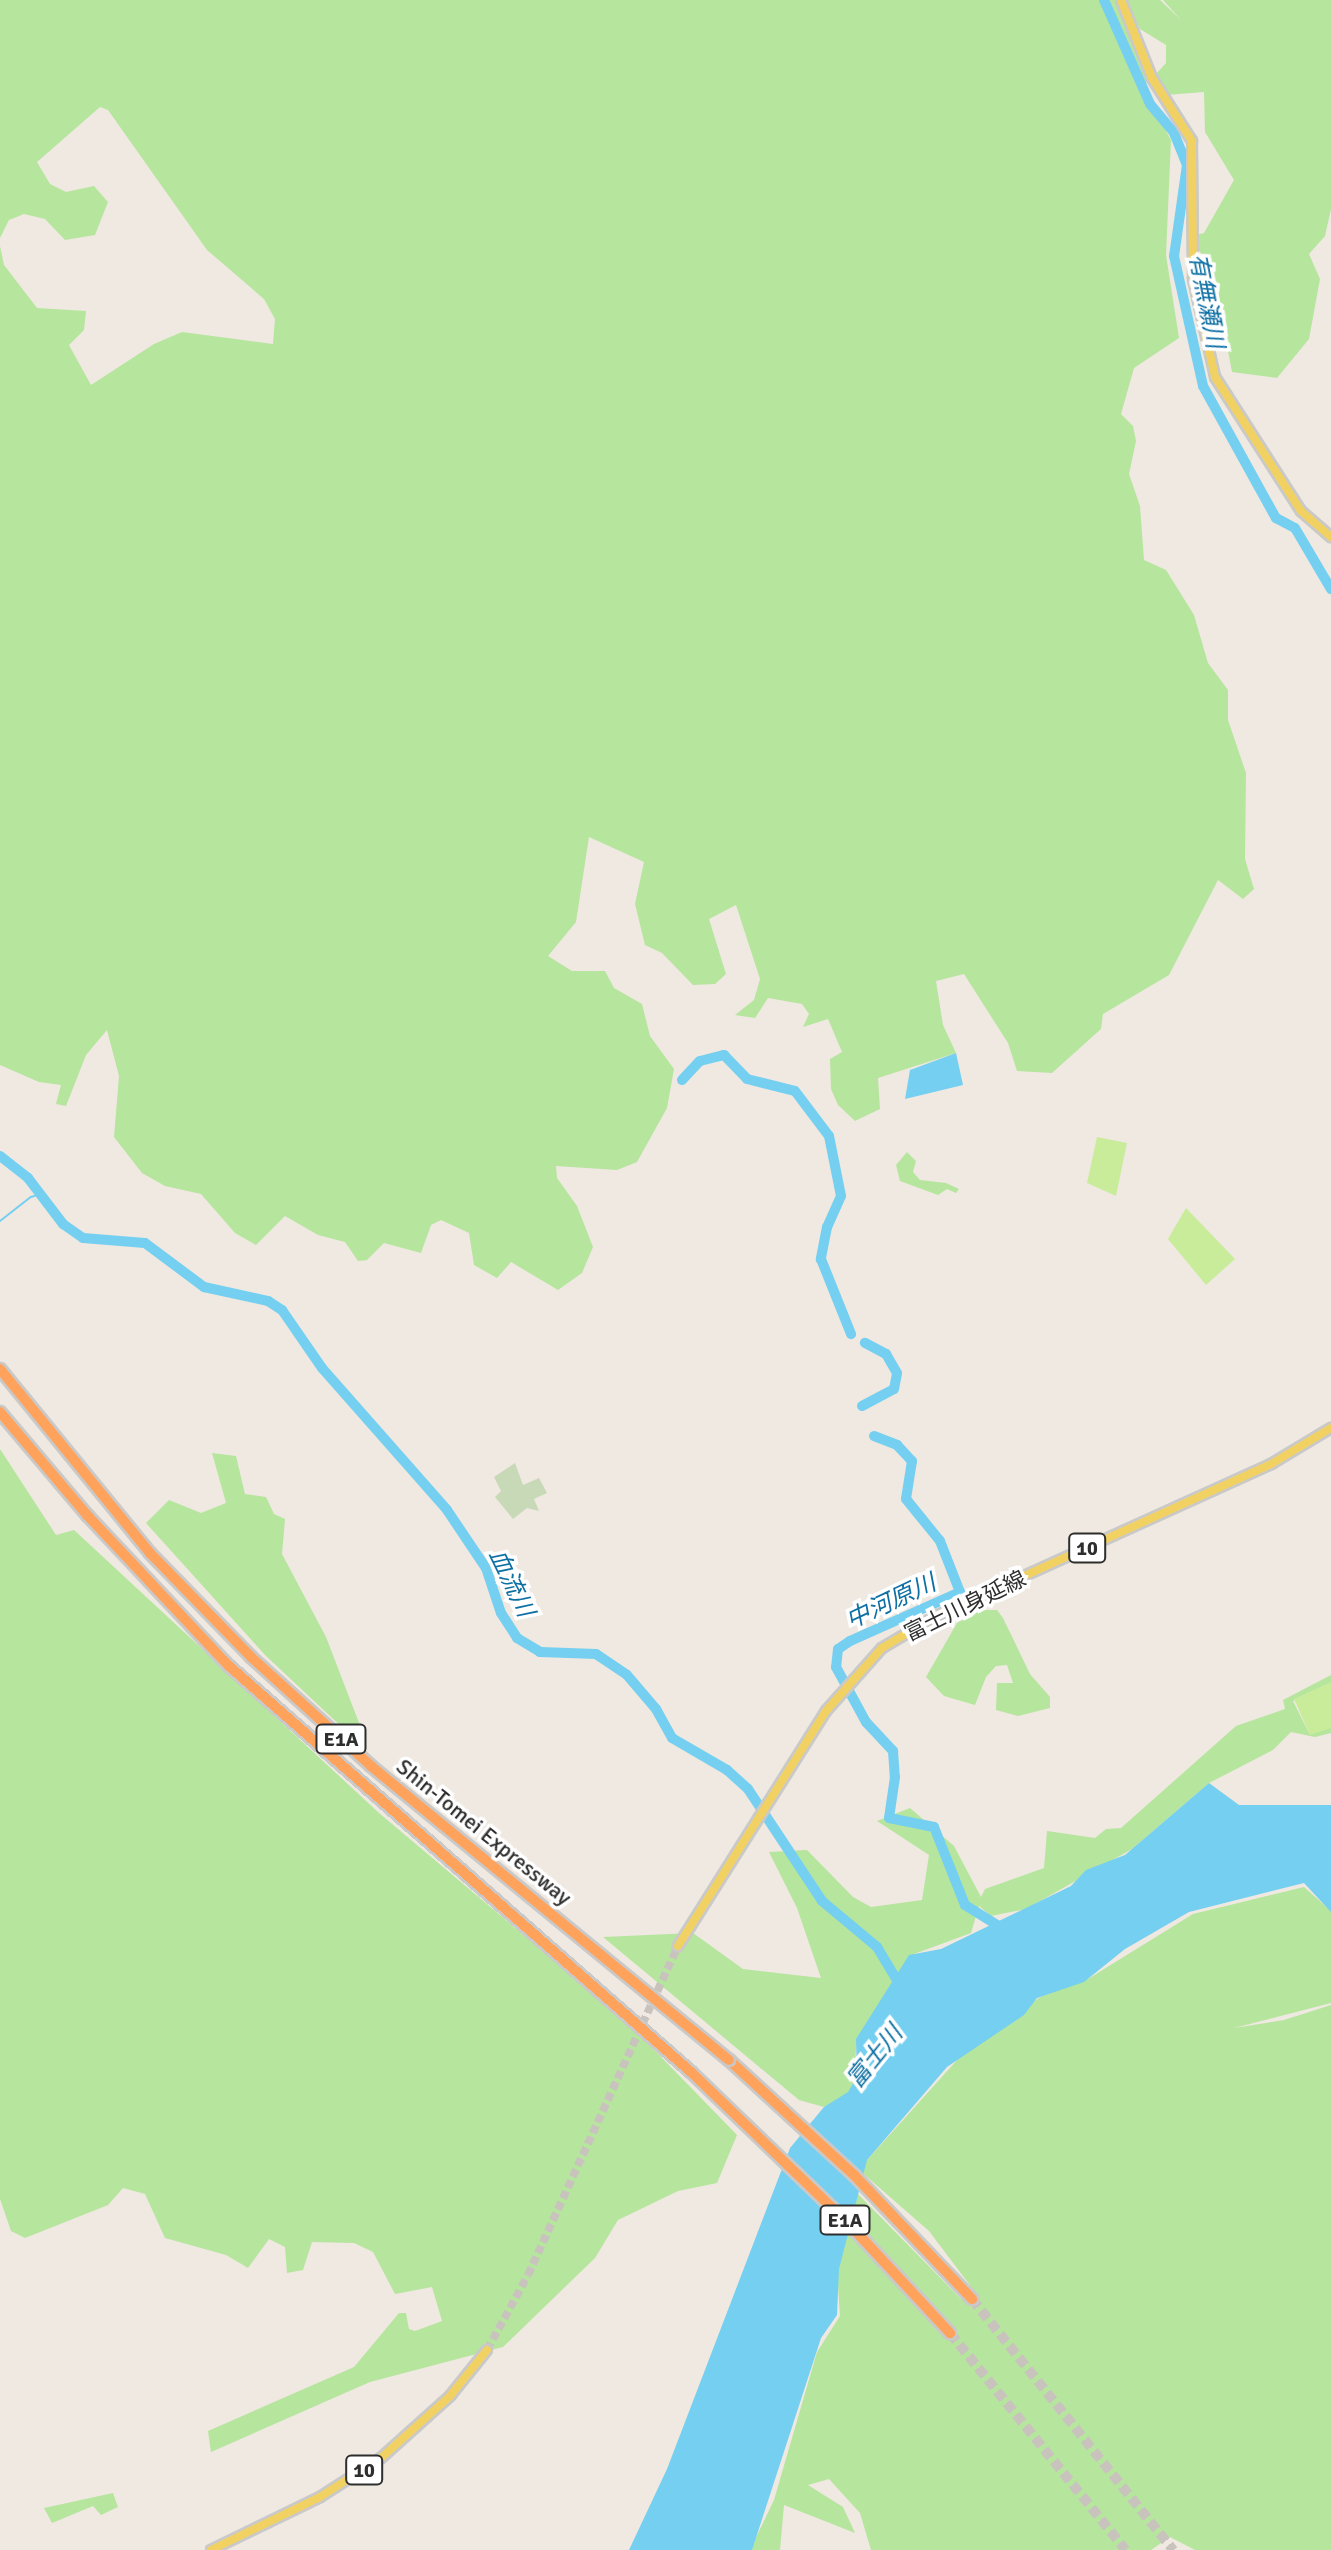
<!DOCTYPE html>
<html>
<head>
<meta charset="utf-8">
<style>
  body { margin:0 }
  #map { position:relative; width:1331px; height:2550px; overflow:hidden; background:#efe9e1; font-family:Signika,"Noto Sans JP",sans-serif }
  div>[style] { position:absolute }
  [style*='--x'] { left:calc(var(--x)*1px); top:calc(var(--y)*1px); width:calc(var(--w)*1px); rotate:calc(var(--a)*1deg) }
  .green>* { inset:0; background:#b6e59e }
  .cemetery>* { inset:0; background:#c8d9b8 }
  .pitch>* { inset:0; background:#c9ec9a }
  .water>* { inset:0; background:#75cff0 }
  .stream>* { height:2px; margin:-1px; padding:0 1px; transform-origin:1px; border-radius:1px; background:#75cff0 }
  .river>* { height:10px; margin:-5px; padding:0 5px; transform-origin:5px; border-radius:5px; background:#75cff0 }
  .primary-tunnel>* { height:8px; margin-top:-4px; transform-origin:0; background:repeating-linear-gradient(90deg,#c8c4bd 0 8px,transparent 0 12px) }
  .highway-tunnel>* { height:10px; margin-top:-5px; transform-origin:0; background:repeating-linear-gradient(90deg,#c8c4bd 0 10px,transparent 0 15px) }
  .roads { filter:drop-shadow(2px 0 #c9c9c9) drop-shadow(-2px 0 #c9c9c9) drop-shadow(0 2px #c9c9c9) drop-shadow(0 -2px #c9c9c9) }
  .primary>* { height:8px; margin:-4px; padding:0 4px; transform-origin:4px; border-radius:4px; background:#f2d163 }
  .highway>* { height:10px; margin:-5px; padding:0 5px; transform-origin:5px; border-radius:5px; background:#ffa35c }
  .bridges { filter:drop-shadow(2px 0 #c9c9c9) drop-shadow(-2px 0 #c9c9c9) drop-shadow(0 2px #c9c9c9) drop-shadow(0 -2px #c9c9c9) }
  .highway-bridge>* { height:10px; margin:-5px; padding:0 5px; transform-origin:5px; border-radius:5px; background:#ffa35c }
  span { translate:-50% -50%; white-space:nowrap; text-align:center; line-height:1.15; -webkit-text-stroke:7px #fff; paint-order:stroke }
  .shield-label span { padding:2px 6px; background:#fff; border:2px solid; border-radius:6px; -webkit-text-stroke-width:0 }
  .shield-label { font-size:20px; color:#2e2e2e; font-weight:700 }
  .street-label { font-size:22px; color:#2e2e2e }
  .water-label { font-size:24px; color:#0d6fa3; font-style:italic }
</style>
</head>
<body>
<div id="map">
  <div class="green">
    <i style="clip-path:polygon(0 0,1116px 0,1148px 77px,1144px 91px,1171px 140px,1166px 255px,1179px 338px,1134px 368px,1121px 414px,1133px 426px,1136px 441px,1129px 474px,1140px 506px,1144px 560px,1166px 570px,1194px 615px,1208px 663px,1228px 690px,1228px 720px,1246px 773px,1245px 859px,1254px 889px,1243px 899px,1218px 880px,1169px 975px,1103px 1014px,1101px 1029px,1052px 1073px,1017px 1071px,1008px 1043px,964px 974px,936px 981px,943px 1025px,956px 1053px,878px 1078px,880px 1109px,855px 1121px,838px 1105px,831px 1089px,830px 1059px,842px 1052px,828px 1019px,803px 1027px,809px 1014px,802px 1004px,768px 998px,755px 1018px,735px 1015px,754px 1000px,760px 979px,736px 905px,709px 919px,726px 974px,715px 984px,693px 985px,662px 953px,645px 945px,635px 904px,644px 862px,589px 837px,576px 922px,548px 956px,572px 971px,605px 971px,614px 988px,642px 1004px,650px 1036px,674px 1069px,667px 1108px,637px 1162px,617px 1170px,556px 1166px,557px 1178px,577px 1206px,593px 1247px,582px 1273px,558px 1290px,511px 1262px,497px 1278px,474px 1265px,469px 1233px,441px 1220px,431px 1225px,421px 1253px,384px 1243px,367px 1260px,358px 1261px,345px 1242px,318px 1235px,285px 1216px,256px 1245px,235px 1233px,201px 1194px,165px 1186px,142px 1173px,114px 1137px,119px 1076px,107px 1030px,86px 1055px,66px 1106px,56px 1104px,61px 1085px,39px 1082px,0 1065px,0 246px,4px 265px,37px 308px,86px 311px,84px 330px,69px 345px,91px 385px,154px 344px,182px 332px,273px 344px,275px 319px,264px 299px,207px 250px,108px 110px,100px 107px,37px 162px,50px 184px,66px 192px,94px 186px,108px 202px,95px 235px,65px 240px,45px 219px,24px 214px,9px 220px,0 238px)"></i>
    <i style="clip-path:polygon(1125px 0,1160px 0,1181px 20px,1163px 0,1331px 0,1331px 209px,1325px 236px,1309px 254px,1320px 279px,1309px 339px,1277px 378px,1232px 372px,1221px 315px,1200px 300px,1212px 280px,1213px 265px,1196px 248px,1196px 235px,1204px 233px,1234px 180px,1205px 132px,1204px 92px,1166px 95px,1155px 75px,1166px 63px,1166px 45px,1140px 29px)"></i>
    <i style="clip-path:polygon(907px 1152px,916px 1161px,913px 1172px,920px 1180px,946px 1183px,959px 1189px,956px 1193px,947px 1189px,938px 1195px,900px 1181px,896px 1165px)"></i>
    <i style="clip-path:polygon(0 1449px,56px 1535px,74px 1530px,379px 1813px,629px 2024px,737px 2135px,717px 2183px,678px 2191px,618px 2220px,595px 2258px,503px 2347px,370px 2382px,211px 2452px,208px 2431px,354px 2367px,399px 2313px,406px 2313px,409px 2329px,415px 2331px,442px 2321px,432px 2287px,395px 2294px,373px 2252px,354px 2243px,312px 2242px,303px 2270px,287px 2273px,285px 2247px,269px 2239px,248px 2268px,226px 2255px,165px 2238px,145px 2194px,123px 2188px,108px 2205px,25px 2238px,11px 2231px,0 2199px)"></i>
    <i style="clip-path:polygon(212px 1453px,236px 1456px,245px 1494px,266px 1497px,274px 1514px,285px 1519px,282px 1554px,326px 1637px,361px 1728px,346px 1731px,265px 1655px,146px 1523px,169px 1500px,201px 1513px,226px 1503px)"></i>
    <i style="clip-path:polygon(981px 1610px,997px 1610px,1003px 1618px,1030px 1674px,1050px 1697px,1050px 1708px,1018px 1716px,996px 1710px,997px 1683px,1013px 1683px,1007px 1665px,996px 1666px,986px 1677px,975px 1705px,944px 1696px,926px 1677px,957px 1623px)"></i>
    <i style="clip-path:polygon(1331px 1675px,1331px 1683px,1293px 1701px,1309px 1733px,1331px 1727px,1331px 1733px,1315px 1737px,1291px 1732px,1273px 1750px,1209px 1783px,1132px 1849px,1026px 1909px,991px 1916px,979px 1906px,971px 1933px,914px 1954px,856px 2047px,854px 2096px,824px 2107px,799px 2100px,603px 1937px,693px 1933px,743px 1969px,821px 1978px,797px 1908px,769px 1852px,807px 1850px,853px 1897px,871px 1907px,922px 1900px,929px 1855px,877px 1821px,910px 1808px,954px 1846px,981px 1897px,985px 1889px,1044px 1868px,1047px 1831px,1095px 1838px,1106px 1829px,1121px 1828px,1236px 1726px,1285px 1709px,1283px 1700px)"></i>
    <i style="clip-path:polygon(1304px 1887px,1331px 1911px,1331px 2003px,1234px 2028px,1284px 2020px,1331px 2005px,1331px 2550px,1195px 2550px,1170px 2537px,1151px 2550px,871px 2550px,860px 2513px,829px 2479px,808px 2485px,843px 2507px,855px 2533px,784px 2505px,780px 2550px,750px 2550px,774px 2500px,817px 2352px,840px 2316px,837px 2270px,858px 2194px,961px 2299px,975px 2292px,929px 2231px,859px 2170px,867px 2160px,958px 2059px,1040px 1997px,1088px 1979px,1193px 1914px)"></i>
    <i style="clip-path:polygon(113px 2493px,118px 2507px,101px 2515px,93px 2506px,52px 2523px,44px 2508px)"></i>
  </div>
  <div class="cemetery">
    <i style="clip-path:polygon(515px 1463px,523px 1485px,539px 1478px,547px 1493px,534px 1499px,539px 1511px,527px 1508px,513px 1519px,495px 1497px,501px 1491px,494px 1477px)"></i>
  </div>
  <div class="pitch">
    <i style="clip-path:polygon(1097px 1137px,1127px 1143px,1116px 1196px,1087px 1183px)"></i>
    <i style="clip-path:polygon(1186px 1208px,1235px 1259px,1206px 1285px,1168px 1239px)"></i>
    <i style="clip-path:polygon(1331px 1682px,1331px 1728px,1310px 1735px,1294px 1699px)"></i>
  </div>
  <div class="water">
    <i style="clip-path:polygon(956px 1053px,963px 1085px,905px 1099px,910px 1070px)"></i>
    <i style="clip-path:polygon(1209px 1783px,1239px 1805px,1331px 1805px,1331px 1912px,1304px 1883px,1189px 1912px,1125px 1949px,1084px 1982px,1037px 1998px,1024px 2015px,947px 2067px,867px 2160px,839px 2269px,837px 2315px,821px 2338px,752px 2550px,629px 2550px,667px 2469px,790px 2148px,824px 2107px,848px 2092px,857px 2077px,856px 2039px,909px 1955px,941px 1949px,1071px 1886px,1086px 1870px,1125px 1855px)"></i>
  </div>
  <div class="stream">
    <i style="--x:0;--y:1221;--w:39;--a:-38"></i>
    <i style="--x:31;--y:1197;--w:6;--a:-18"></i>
    <i style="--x:37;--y:1195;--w:13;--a:45"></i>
  </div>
  <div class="river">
    <i style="--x:1104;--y:0;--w:114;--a:66.1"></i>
    <i style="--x:1150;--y:104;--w:38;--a:50"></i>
    <i style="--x:1174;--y:133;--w:35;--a:68"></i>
    <i style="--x:1187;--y:165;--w:92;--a:98.1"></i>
    <i style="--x:1174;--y:256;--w:133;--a:77.4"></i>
    <i style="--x:1203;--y:386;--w:151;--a:61.1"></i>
    <i style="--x:1276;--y:518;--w:21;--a:28"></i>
    <i style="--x:1295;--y:528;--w:71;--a:59.5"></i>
    <i style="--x:682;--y:1080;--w:26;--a:-47"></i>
    <i style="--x:700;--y:1061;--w:25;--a:-14"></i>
    <i style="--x:724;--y:1055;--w:33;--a:46"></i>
    <i style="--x:747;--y:1079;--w:49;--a:14"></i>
    <i style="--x:795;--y:1091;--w:56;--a:52.9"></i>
    <i style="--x:829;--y:1136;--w:61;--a:78.7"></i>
    <i style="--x:841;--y:1196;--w:34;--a:114"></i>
    <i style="--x:827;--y:1227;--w:33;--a:101"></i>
    <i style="--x:821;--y:1259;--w:81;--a:68.2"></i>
    <i style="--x:0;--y:1156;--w:36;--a:38"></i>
    <i style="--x:28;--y:1178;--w:58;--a:52.7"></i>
    <i style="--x:63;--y:1224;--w:24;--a:35"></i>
    <i style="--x:83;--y:1238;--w:62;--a:4.6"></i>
    <i style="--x:145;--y:1243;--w:74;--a:36.7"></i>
    <i style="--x:204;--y:1287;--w:66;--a:12.3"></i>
    <i style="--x:268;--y:1301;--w:17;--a:33"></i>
    <i style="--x:282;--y:1310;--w:70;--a:55.4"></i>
    <i style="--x:322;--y:1368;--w:189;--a:48.6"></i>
    <i style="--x:447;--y:1510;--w:70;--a:56.1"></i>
    <i style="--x:486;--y:1568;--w:47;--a:71.6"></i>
    <i style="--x:501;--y:1613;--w:30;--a:57"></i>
    <i style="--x:517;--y:1638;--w:27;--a:31"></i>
    <i style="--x:540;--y:1652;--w:56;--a:2"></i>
    <i style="--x:596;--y:1654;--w:37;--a:34"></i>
    <i style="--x:627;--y:1675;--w:45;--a:49.5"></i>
    <i style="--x:656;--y:1709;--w:33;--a:61"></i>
    <i style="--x:672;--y:1738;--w:64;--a:30.2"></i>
    <i style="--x:727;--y:1770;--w:28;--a:42"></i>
    <i style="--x:748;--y:1789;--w:134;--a:56.5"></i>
    <i style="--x:822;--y:1901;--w:72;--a:39.9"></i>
    <i style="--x:877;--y:1947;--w:47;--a:59"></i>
    <i style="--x:862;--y:1406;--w:36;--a:-28"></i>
    <i style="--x:894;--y:1389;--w:16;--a:-79"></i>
    <i style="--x:897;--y:1373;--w:22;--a:-120"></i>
    <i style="--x:886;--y:1354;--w:24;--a:-152"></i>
    <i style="--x:874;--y:1436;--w:25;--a:21"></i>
    <i style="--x:897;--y:1445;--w:22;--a:47"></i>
    <i style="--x:912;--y:1461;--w:38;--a:99"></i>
    <i style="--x:906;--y:1499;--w:54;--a:51"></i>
    <i style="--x:940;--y:1541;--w:55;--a:68.6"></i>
    <i style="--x:960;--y:1592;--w:120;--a:156"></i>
    <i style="--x:850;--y:1641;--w:14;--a:146"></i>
    <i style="--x:838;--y:1649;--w:18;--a:96"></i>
    <i style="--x:836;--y:1667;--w:63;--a:61.4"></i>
    <i style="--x:866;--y:1722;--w:40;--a:47"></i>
    <i style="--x:893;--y:1751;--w:26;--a:86"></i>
    <i style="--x:895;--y:1777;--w:41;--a:98.3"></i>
    <i style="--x:889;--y:1818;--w:46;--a:11.3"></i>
    <i style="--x:934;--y:1827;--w:84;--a:68.3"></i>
    <i style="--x:965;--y:1905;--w:44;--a:31.9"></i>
  </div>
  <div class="primary-tunnel">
    <i style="--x:487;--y:2350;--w:85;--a:-61.3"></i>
    <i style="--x:528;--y:2275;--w:362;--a:-65.5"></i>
  </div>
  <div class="highway-tunnel">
    <i style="--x:972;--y:2299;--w:322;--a:51.3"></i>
    <i style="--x:950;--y:2333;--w:279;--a:51"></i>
  </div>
  <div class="roads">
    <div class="primary">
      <i style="--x:1121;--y:0;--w:84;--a:68.3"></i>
      <i style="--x:1152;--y:78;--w:75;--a:57.6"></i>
      <i style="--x:1192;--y:141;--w:138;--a:89.6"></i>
      <i style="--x:1193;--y:279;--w:100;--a:77.3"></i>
      <i style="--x:1215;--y:377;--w:159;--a:57.3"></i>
      <i style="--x:1301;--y:511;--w:40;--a:41"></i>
      <i style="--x:678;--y:1946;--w:278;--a:-57.8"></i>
      <i style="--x:826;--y:1711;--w:84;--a:-48.4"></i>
      <i style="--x:882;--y:1648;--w:63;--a:-30.7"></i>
      <i style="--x:936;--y:1616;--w:368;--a:-24.4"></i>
      <i style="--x:1271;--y:1464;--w:70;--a:-31"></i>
      <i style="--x:211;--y:2550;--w:121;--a:-25.9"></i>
      <i style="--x:320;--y:2497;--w:72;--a:-32.6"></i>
      <i style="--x:381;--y:2458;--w:93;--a:-41.9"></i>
      <i style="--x:450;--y:2396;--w:59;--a:-51.2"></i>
    </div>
    <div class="highway">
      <i style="--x:0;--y:1412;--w:136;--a:49.8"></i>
      <i style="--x:88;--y:1516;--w:206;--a:46.8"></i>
      <i style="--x:229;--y:1666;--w:615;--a:41.31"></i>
      <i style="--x:691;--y:2072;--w:219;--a:43.9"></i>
      <i style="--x:849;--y:2224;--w:149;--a:47.2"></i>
      <i style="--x:729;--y:2060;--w:171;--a:42.6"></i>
      <i style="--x:855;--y:2176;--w:170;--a:46.4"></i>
    </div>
  </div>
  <div class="bridges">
    <div class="highway-bridge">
      <i style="--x:0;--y:1369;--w:237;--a:50.8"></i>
      <i style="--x:150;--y:1553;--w:145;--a:45.8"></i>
      <i style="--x:251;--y:1657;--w:162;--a:42.2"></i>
      <i style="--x:371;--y:1766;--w:463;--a:39.4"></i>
    </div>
  </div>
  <div class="shield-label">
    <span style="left:1087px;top:1548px">10</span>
    <span style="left:341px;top:1739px">E1A</span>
    <span style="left:845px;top:2220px">E1A</span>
    <span style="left:364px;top:2470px">10</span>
  </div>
  <div class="street-label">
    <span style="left:965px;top:1606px;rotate:-26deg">富士川身延線</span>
    <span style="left:484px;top:1832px;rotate:39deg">Shin-Tomei Expressway</span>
  </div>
  <div class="water-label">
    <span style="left:1206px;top:301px;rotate:79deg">有無瀬川</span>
    <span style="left:511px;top:1583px;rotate:64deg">血流川</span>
    <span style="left:891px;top:1602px;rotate:-25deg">中河原川</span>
    <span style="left:875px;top:2057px;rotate:-51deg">富士川</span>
  </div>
</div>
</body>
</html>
